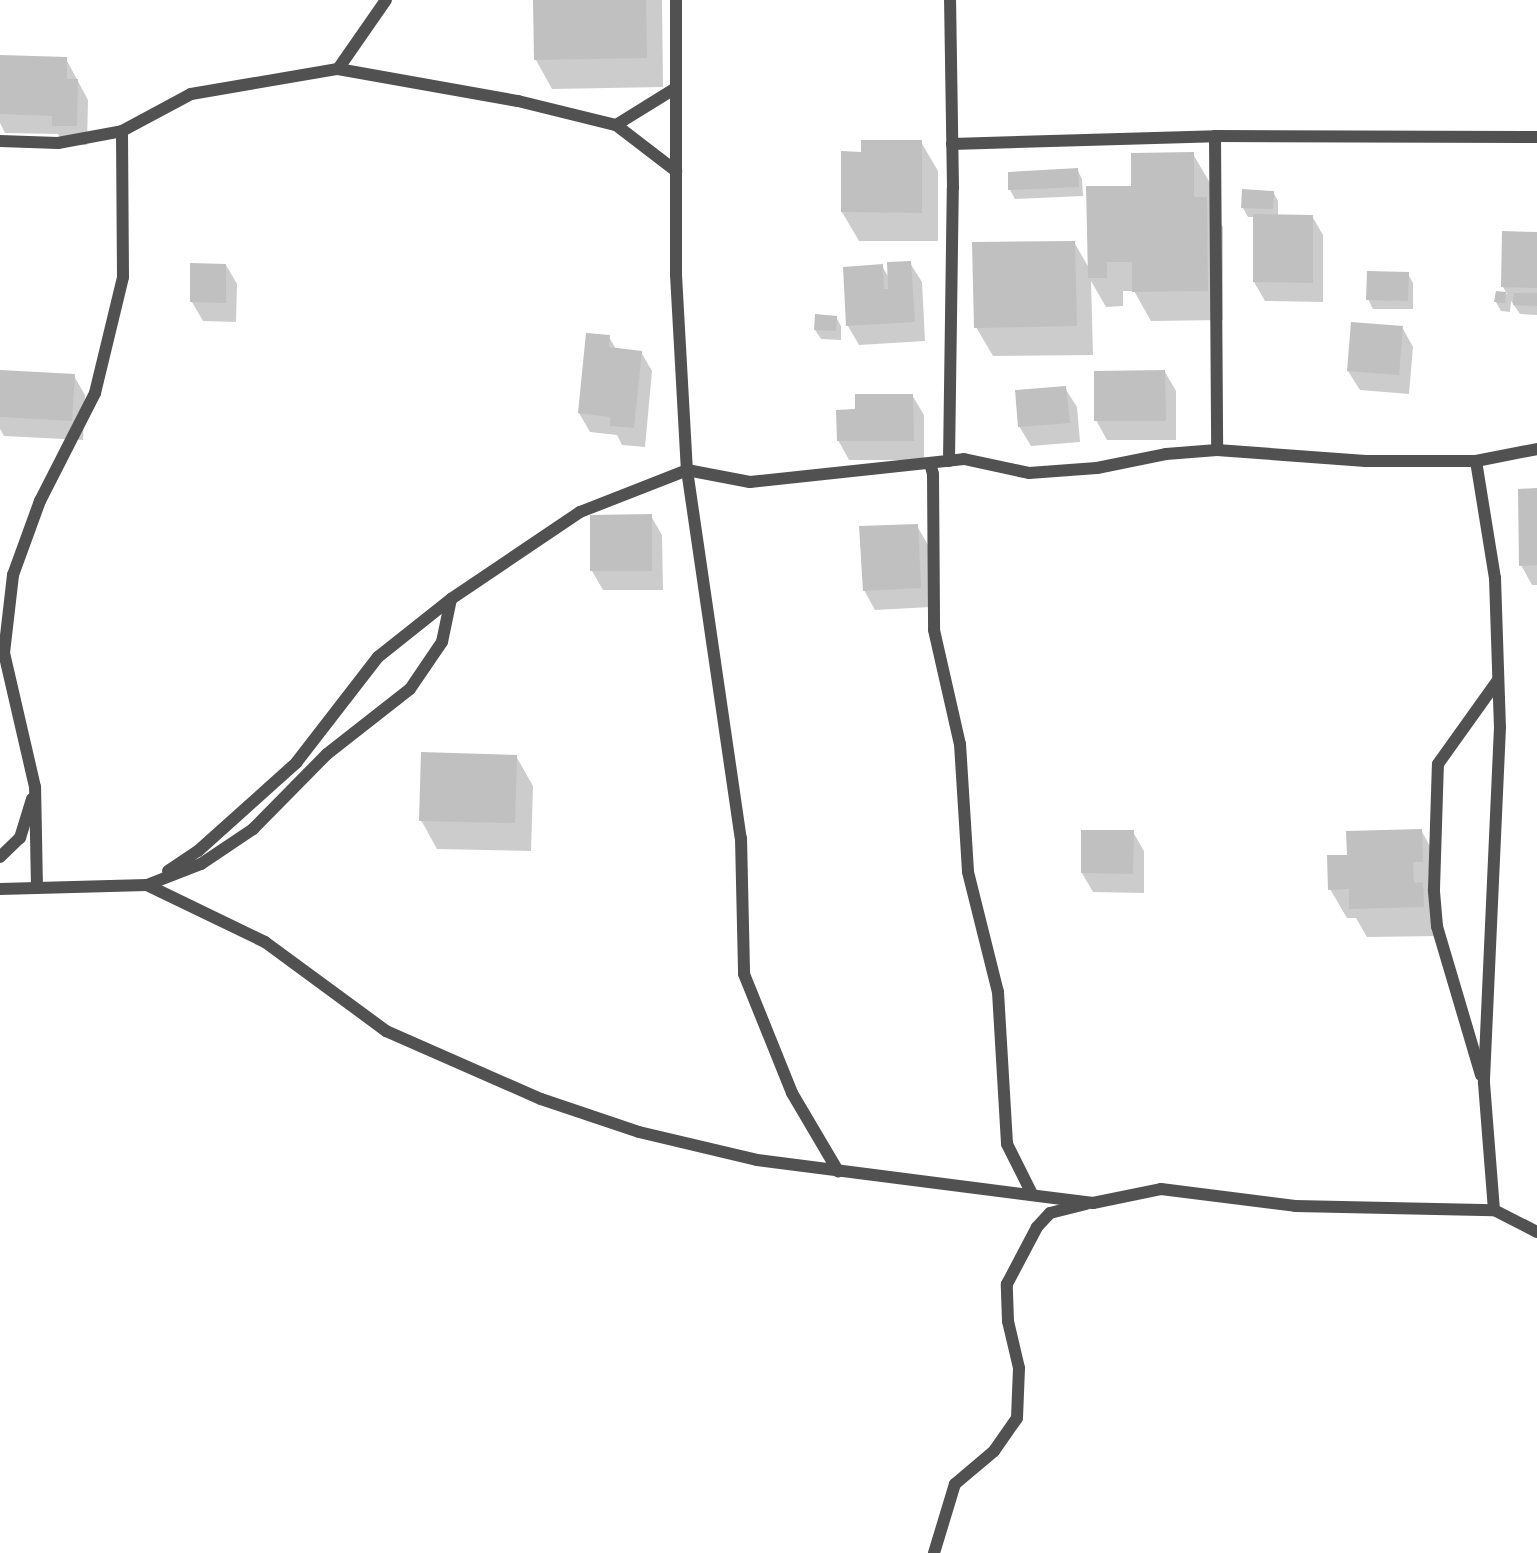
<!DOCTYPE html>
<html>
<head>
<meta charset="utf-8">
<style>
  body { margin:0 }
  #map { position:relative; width:1537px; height:1553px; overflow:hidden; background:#fff; font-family:"Varela Round",sans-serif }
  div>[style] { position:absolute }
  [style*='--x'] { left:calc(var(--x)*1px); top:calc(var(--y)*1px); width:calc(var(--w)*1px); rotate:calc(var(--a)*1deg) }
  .shadow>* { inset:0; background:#0003 }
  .building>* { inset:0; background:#c0c0c0 }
  .minor>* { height:12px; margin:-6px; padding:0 6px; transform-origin:6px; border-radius:6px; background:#515151 }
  span { translate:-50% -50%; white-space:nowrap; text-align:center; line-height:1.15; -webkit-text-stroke:4.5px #fff; paint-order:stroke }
</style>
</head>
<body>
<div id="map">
  <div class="shadow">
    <i style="clip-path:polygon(535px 0,662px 0,663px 87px,552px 89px,536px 60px)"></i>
    <i style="clip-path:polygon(0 57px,66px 59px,88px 100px,87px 145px,64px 145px,58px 134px,5px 133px,0 123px)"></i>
    <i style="clip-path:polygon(921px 142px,938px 171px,938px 241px,859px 241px,842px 212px,863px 153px)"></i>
    <i style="clip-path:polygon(1193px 154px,1210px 183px,1210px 205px,1223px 227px,1223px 320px,1151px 321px,1134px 291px,1123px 291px,1123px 306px,1106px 307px,1091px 281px,1093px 355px,993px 356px,976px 327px,1074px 242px,1089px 268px,1133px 187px)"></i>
    <i style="clip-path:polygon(1077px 169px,1082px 179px,1083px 196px,1015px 199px,1010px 190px,1009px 173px)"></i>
    <i style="clip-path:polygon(1273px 192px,1278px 201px,1278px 216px,1312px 216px,1323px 235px,1323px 302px,1265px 301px,1254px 282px,1255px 217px,1248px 217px,1243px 208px)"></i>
    <i style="clip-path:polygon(1537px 233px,1537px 315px,1520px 314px,1511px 301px,1510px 312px,1501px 311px,1496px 302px,1497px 293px,1507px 294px,1503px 287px)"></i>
    <i style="clip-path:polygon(910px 263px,922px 282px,925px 341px,859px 345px,848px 326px,882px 266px,889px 278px)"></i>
    <i style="clip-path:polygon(226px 265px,237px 284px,236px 322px,203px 321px,192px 302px)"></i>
    <i style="clip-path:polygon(1408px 274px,1413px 283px,1413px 309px,1373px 309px,1368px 299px)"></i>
    <i style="clip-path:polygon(836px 317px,841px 326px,841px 340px,821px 339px,815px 330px)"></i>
    <i style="clip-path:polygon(1402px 327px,1413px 347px,1409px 394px,1360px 390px,1348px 371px)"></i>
    <i style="clip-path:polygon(609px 337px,616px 349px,641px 352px,652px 371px,645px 447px,622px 445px,617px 435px,590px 432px,579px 413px)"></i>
    <i style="clip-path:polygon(0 372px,74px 376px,85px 395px,83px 440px,4px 436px,0 429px)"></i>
    <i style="clip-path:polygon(1165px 372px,1176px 391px,1176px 440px,1107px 440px,1096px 420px)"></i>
    <i style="clip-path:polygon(1065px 388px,1077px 407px,1080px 442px,1031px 446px,1019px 426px)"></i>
    <i style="clip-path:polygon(912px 395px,924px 415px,924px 460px,849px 460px,838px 440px,856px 411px)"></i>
    <i style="clip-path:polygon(1537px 490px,1537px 585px,1532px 585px,1521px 565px)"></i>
    <i style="clip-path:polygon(651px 516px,662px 535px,663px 590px,603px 590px,592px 571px)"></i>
    <i style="clip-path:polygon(917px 526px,928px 545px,931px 607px,875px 610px,864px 590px)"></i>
    <i style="clip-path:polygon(516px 756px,533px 786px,531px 851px,437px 849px,421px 820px)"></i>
    <i style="clip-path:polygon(1421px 830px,1437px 859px,1440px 936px,1367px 937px,1356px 918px,1347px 918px,1330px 889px)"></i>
    <i style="clip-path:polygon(1133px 832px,1144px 851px,1144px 893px,1093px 892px,1082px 873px)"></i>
  </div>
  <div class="building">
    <i style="clip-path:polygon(533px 0,646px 0,647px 58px,534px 60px)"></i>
    <i style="clip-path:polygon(0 55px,67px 57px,67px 79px,78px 79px,77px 126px,52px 126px,52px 116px,0 114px)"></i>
    <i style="clip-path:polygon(861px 140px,922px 140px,922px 213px,841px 212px,841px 151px,861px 152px)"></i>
    <i style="clip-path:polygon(1194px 152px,1194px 197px,1207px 197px,1208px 291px,1132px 292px,1132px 262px,1107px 262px,1107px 278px,1088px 278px,1086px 186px,1131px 186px,1131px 153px)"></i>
    <i style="clip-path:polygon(1078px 168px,1079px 187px,1008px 190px,1008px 172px)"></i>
    <i style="clip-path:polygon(1242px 189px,1274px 191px,1273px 209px,1241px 208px)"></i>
    <i style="clip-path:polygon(1253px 214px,1313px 215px,1313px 283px,1253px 282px)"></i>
    <i style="clip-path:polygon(1502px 231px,1537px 232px,1537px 288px,1501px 287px)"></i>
    <i style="clip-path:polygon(1075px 241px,1077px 326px,974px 328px,972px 242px)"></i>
    <i style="clip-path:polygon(911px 261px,915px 322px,846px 326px,843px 267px,883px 264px,884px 289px,888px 289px,887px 262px)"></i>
    <i style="clip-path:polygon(190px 263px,226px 264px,226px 303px,190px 302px)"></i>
    <i style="clip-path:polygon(1367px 271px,1409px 272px,1408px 301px,1366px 300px)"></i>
    <i style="clip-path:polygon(1496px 291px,1506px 292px,1505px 303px,1494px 302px)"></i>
    <i style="clip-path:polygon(1514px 293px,1537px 293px,1537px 306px,1513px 305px)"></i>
    <i style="clip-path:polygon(815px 314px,837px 316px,836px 331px,814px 330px)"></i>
    <i style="clip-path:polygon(1351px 322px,1403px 326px,1399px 375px,1347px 371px)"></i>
    <i style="clip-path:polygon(586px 333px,610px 335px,609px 347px,642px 351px,634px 428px,610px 426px,610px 417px,578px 413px)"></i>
    <i style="clip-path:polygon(0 370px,75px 374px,72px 421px,0 417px)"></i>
    <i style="clip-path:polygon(1165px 370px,1166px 421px,1094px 421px,1094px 371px)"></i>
    <i style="clip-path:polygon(1066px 386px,1070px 423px,1018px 427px,1015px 390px)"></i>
    <i style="clip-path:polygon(855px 394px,913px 394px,914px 441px,837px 441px,836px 410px,855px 409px)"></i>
    <i style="clip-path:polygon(1537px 488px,1537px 565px,1519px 566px,1518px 489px)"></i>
    <i style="clip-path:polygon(652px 514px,652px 571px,590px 571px,590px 515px)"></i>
    <i style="clip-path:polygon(918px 524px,921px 588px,863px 591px,859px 526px)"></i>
    <i style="clip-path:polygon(421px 752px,517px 755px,515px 823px,419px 821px)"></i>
    <i style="clip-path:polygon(1422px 829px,1423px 862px,1413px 862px,1414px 883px,1423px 882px,1424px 907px,1349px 909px,1349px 889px,1328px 890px,1327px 855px,1347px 855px,1346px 831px)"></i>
    <i style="clip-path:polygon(1081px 830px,1134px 830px,1133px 874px,1081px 873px)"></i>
  </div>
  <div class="minor">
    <i style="--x:676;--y:0;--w:275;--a:90"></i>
    <i style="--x:676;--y:275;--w:195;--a:86.8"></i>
    <i style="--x:687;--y:470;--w:372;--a:81.7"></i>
    <i style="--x:741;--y:838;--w:136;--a:88.7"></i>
    <i style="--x:744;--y:974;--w:128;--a:68"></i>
    <i style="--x:792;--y:1093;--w:91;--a:59.5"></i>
    <i style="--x:338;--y:69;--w:84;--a:-55.2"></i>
    <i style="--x:616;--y:125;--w:70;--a:-31.7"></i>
    <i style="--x:1215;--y:136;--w:314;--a:89.6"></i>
    <i style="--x:0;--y:141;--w:58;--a:2"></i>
    <i style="--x:58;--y:143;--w:65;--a:-10.6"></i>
    <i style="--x:122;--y:131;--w:78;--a:-28.2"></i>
    <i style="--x:191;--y:94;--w:149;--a:-9.7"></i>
    <i style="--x:338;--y:69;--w:183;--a:10.1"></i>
    <i style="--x:518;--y:101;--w:101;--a:13.8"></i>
    <i style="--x:616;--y:125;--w:76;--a:37.5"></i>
    <i style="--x:952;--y:144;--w:263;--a:-1.7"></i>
    <i style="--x:1215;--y:136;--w:322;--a:0.2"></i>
    <i style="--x:949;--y:461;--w:273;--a:-89.2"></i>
    <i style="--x:953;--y:188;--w:188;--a:-90.9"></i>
    <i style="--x:1476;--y:461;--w:119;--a:80.8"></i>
    <i style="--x:1495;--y:578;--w:149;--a:88.1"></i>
    <i style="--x:1500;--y:727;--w:356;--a:92.6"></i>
    <i style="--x:1484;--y:1083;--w:127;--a:85.5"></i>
    <i style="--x:930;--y:463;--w:11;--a:75"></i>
    <i style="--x:933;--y:474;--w:156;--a:89.6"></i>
    <i style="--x:934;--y:630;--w:117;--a:77.2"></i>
    <i style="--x:960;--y:744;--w:128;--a:86.4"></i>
    <i style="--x:968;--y:872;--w:124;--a:76"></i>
    <i style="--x:998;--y:992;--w:152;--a:86.6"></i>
    <i style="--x:1007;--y:1144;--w:56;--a:63.4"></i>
    <i style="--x:0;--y:857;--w:28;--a:-44"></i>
    <i style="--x:20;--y:838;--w:41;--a:-72.9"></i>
    <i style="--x:168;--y:871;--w:36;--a:-34"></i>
    <i style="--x:198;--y:851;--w:132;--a:-41.9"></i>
    <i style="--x:296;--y:763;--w:134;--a:-52.3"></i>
    <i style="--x:378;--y:657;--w:93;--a:-38.5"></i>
    <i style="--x:147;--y:885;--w:131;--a:25.8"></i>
    <i style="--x:265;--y:942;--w:150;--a:36.3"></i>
    <i style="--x:386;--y:1031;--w:169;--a:23.7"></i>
    <i style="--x:541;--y:1099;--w:103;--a:18.6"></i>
    <i style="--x:639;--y:1132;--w:121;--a:13.3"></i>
    <i style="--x:757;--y:1160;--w:339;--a:7.3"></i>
    <i style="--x:1093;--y:1203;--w:69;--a:-11.6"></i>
    <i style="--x:1161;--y:1189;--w:135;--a:7.2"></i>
    <i style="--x:1295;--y:1206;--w:199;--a:1.2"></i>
    <i style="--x:1494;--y:1210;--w:48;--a:27.1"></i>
    <i style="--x:37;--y:888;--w:101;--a:-91.1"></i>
    <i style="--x:35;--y:787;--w:138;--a:-103"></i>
    <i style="--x:4;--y:653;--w:79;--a:-83.4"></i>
    <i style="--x:13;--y:575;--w:79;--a:-70"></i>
    <i style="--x:40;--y:501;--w:121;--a:-63"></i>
    <i style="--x:95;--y:393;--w:119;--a:-76.4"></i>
    <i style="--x:123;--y:277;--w:146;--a:-90.4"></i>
    <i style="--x:0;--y:889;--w:147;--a:-1.6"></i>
    <i style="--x:147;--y:885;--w:58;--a:-21.3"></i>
    <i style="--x:201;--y:864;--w:63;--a:-33.9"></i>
    <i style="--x:253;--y:829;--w:105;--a:-45.4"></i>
    <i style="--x:327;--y:754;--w:105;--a:-38.1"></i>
    <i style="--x:410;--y:689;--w:57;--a:-55.8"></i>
    <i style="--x:442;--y:642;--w:44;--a:-78.2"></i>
    <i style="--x:451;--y:599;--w:156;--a:-34"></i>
    <i style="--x:580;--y:512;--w:115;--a:-21.4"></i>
    <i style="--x:687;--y:470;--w:64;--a:10.8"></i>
    <i style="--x:750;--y:482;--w:215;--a:-6.1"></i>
    <i style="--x:964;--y:459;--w:66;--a:12.2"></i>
    <i style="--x:1029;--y:473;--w:68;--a:-4.2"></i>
    <i style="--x:1097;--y:468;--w:70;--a:-11.5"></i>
    <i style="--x:1166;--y:454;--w:51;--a:-4.5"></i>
    <i style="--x:1217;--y:450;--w:149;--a:4.2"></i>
    <i style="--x:1366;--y:461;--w:110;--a:0"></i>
    <i style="--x:1476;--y:461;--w:62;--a:-11.1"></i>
    <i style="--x:1481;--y:1075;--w:155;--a:-106.5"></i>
    <i style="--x:1437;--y:926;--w:37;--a:-95"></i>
    <i style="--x:1434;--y:889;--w:125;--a:-88.2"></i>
    <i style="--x:1438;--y:764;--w:103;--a:-54.5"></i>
    <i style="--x:934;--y:1553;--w:72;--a:-73.1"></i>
    <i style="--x:955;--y:1484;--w:51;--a:-40.2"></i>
    <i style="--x:994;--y:1451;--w:40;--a:-55.1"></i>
    <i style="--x:1017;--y:1418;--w:50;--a:-87.7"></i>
    <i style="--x:1019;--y:1368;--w:48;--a:-103.2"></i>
    <i style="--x:1008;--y:1321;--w:37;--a:-92"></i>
    <i style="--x:1007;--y:1284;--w:64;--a:-62.2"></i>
    <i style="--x:1037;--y:1227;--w:19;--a:-47"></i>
    <i style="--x:1050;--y:1213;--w:37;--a:-14"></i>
  </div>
</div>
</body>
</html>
